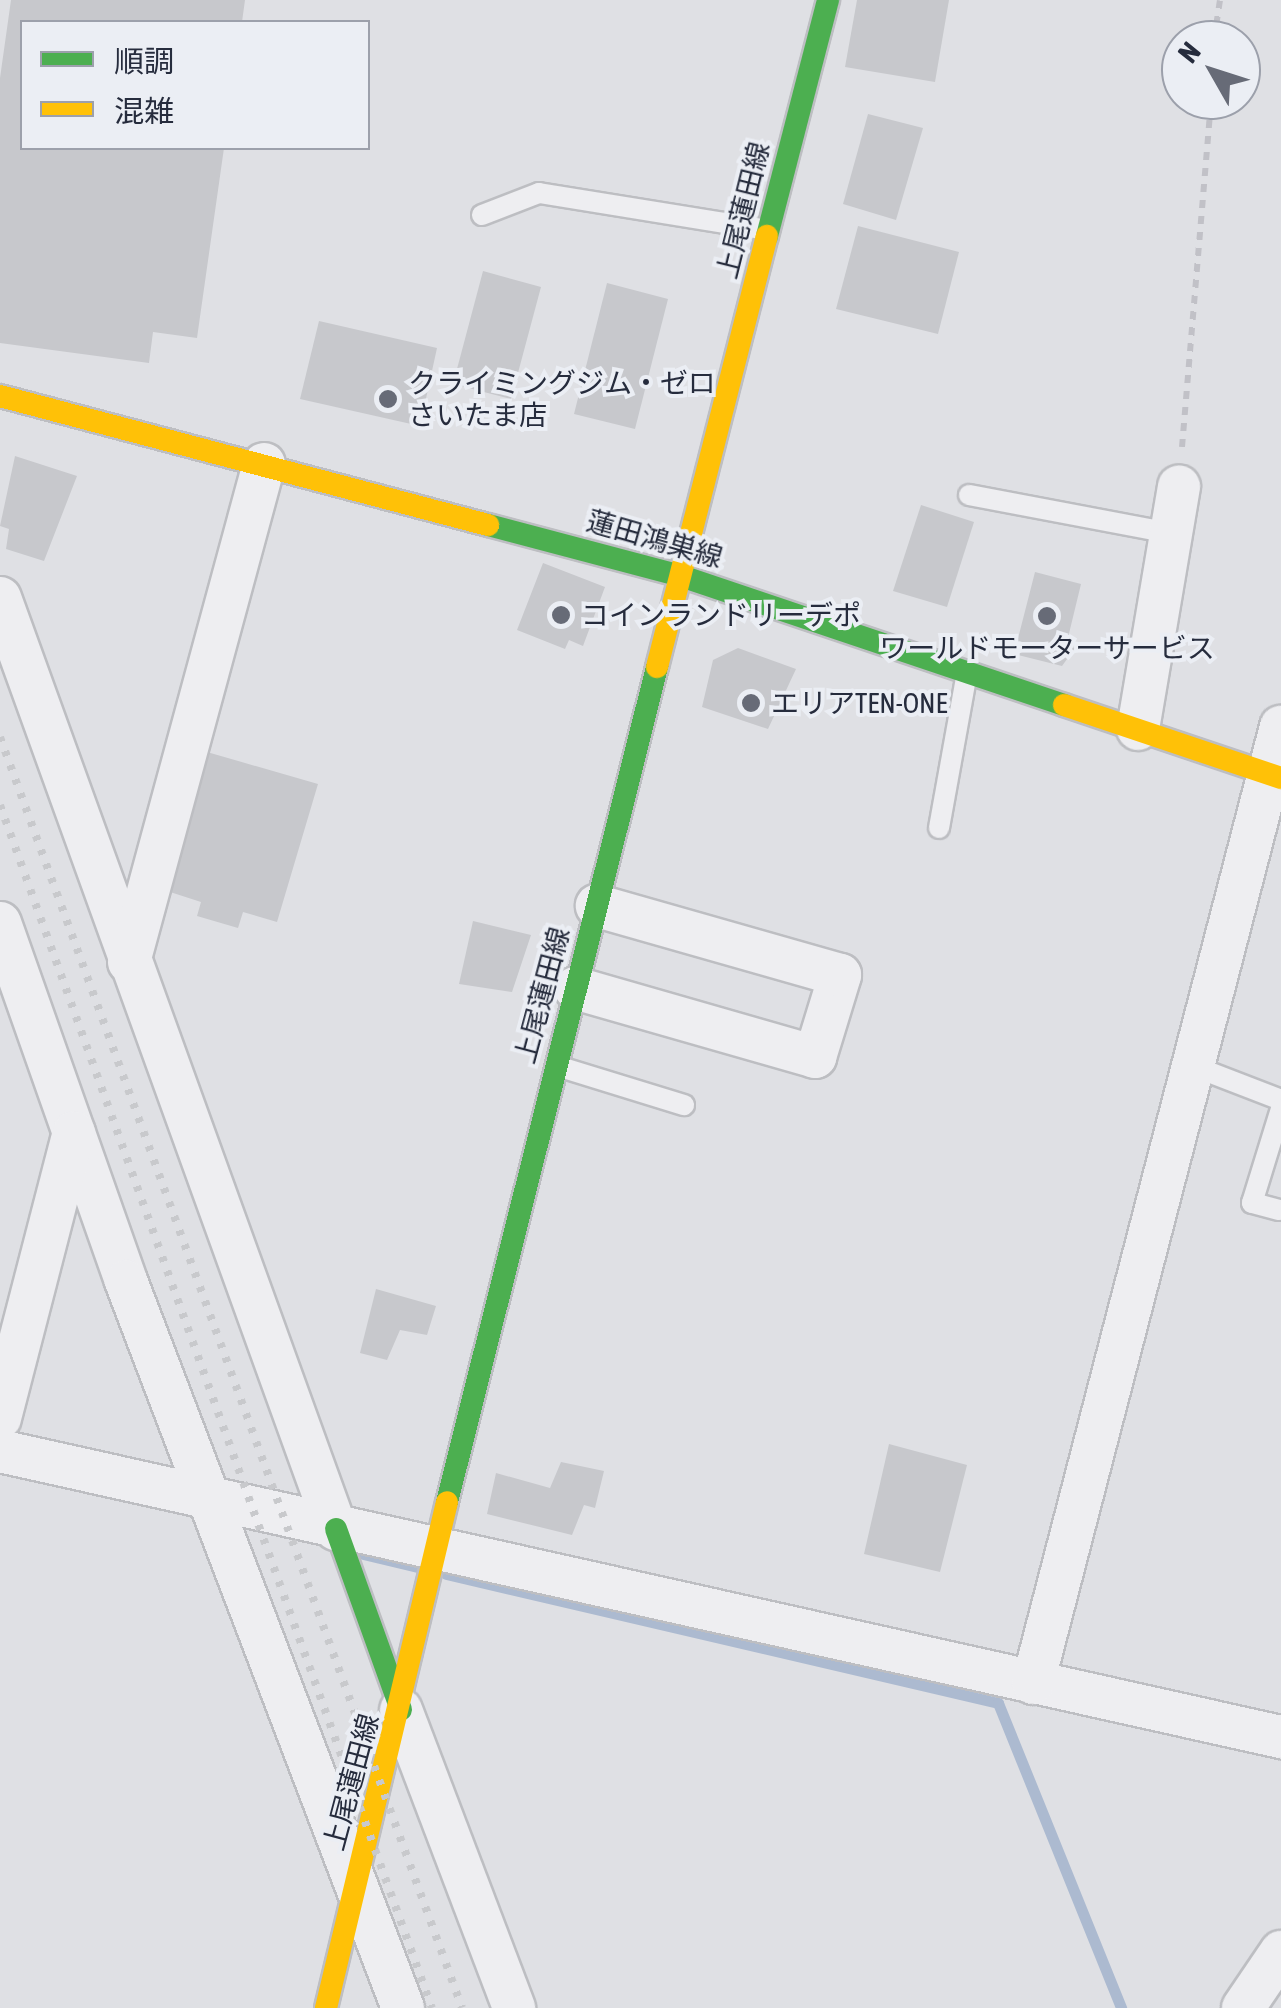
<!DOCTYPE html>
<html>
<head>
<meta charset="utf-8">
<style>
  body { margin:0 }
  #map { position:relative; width:1281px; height:2008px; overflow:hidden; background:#dfe0e4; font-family:"Asap Condensed","Noto Sans JP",sans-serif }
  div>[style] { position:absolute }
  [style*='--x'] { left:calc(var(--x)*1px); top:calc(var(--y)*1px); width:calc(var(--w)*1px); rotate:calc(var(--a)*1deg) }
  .stream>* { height:11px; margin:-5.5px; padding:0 5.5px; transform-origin:5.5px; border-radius:5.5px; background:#acbad0 }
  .building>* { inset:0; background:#c7c8cc }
  .path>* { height:6px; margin-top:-3px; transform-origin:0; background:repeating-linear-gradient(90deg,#c1c1c7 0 8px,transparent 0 16px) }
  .roads { filter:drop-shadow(2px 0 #bdbec2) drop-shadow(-2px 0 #bdbec2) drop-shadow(0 2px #bdbec2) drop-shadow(0 -2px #bdbec2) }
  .lane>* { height:20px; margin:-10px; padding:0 10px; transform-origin:10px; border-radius:10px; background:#eeeef1 }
  .street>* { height:42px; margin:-21px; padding:0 21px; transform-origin:21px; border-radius:21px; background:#eeeef1 }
  .fast>* { height:22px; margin:-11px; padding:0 11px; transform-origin:11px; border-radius:11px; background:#4caf50 }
  .slow>* { height:22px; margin:-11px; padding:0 11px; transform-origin:11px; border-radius:11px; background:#ffc107 }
  .rail>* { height:8px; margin-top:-4px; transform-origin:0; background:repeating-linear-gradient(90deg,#c8c9cc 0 5px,transparent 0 15px) }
  .dots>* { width:28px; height:28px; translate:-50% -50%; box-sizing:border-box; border:5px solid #ebeef4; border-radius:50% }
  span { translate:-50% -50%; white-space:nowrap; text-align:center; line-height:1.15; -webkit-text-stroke:8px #ebeef4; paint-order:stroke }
  .street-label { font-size:28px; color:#262c3d }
  .poi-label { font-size:28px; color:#262c3d }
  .left { translate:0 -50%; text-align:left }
  .legend { position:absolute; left:20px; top:20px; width:350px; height:130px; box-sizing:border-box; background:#ebeef4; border:2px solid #9ca0ab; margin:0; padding:12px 18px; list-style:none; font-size:30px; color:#262c3d }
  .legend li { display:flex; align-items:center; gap:20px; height:50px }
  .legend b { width:50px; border:2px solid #9ca0ab }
  .north { position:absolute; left:1161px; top:20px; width:100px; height:100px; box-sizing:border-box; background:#ebeef4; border:2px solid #9ca0ab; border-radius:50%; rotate:309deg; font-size:28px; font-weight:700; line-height:40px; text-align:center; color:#262c3d }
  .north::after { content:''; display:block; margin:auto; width:35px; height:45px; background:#676b77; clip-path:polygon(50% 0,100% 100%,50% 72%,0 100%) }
</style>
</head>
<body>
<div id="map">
  <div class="stream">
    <i style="--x:363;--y:1554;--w:57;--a:13.3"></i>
    <i style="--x:446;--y:1574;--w:567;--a:13.15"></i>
    <i style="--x:998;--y:1703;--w:329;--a:68"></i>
  </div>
  <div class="building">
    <i style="clip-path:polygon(11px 0,245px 0,242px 22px,22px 22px,22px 148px,224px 148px,197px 338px,153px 332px,149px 363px,0 343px,0 78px)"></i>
    <i style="clip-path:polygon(857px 0,949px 0,935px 82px,845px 67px)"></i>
    <i style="clip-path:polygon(868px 114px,923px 128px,896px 220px,843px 204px)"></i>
    <i style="clip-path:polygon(858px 226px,959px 252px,938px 334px,836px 309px)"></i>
    <i style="clip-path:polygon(483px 271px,541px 287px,511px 399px,453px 384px)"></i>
    <i style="clip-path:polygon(607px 283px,668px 299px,635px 429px,574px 414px)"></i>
    <i style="clip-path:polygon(319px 321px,437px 348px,420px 426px,300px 399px)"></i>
    <i style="clip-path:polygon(15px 456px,77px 476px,44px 561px,6px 549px,9px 529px,0 526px)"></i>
    <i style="clip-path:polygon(921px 505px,974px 522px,947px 607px,893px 591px)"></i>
    <i style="clip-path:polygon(543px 563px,605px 587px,583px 646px,569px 640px,565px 649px,517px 630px)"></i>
    <i style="clip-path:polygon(1035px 572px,1081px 584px,1066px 646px,1075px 648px,1062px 666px,1014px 654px)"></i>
    <i style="clip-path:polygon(738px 648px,796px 669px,768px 729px,702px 707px,713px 660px)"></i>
    <i style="clip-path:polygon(207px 752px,318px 784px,277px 922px,243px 912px,238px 928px,197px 916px,201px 902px,167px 891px)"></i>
    <i style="clip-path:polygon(473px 921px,531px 935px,512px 992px,459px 984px)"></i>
    <i style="clip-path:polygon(376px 1289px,436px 1306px,427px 1335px,400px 1330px,387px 1360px,360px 1353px)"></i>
    <i style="clip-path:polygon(889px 1444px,967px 1465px,940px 1572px,864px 1554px)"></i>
    <i style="clip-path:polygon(561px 1462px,604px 1471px,595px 1508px,584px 1505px,572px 1535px,487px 1514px,496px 1473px,550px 1488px)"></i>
  </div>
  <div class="path">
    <i style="--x:1214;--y:40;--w:40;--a:-81.5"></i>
    <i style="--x:1182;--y:447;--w:348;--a:-85.2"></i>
  </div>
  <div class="roads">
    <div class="lane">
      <i style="--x:482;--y:215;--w:61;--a:-21.1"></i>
      <i style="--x:539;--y:193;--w:231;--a:9.2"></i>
      <i style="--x:969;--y:495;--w:206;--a:10.7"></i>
      <i style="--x:939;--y:828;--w:158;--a:-79.8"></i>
      <i style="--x:557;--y:1066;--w:133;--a:17.1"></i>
      <i style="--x:1193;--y:1066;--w:94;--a:21.1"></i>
      <i style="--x:1279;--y:1210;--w:28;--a:-165"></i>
      <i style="--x:1252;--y:1203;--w:98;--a:-72.9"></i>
    </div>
    <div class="street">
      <i style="--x:0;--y:598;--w:990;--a:70.16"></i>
      <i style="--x:1138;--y:729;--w:246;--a:-80.4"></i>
      <i style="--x:0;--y:923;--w:380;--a:70.6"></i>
      <i style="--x:126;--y:1281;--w:778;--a:69.14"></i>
      <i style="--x:129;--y:962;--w:516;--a:-74.83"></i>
      <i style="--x:575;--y:988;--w:250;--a:16"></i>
      <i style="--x:815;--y:1057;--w:86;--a:-73"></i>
      <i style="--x:840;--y:975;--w:253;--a:-164.1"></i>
      <i style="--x:0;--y:1418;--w:295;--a:-75.5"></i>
      <i style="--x:0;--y:1451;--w:1313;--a:12.59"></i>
      <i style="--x:1033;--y:1683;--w:988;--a:-75.46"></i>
      <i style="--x:401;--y:1710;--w:319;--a:69.2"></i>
      <i style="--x:1243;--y:2008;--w:68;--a:-55.8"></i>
    </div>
    <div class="fast">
      <i style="--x:767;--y:236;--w:244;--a:-75.5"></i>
      <i style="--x:488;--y:525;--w:200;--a:14.8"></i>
      <i style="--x:681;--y:576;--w:404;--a:18.6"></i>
      <i style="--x:447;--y:1502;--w:861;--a:-75.88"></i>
      <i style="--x:336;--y:1529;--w:192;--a:70.2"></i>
    </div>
    <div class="slow">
      <i style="--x:0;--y:396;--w:505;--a:14.81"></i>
      <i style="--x:657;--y:667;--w:445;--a:-75.7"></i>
      <i style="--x:1064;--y:705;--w:229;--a:18.6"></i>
      <i style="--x:326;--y:2008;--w:520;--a:-76.55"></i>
    </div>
  </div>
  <div class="rail">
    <i style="--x:0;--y:737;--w:1352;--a:70.02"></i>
    <i style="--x:0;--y:805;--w:1278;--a:70.25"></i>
  </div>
  <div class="dots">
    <i style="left:388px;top:399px;background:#676b77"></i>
    <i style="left:561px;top:615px;background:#676b77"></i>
    <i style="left:1047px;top:616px;background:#676b77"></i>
    <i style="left:751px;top:703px;background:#676b77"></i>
  </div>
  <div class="street-label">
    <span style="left:743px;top:210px;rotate:-76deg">上尾蓮田線</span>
    <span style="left:655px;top:539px;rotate:16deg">蓮田鴻巣線</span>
    <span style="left:542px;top:995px;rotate:-75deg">上尾蓮田線</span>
    <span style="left:351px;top:1782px;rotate:-75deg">上尾蓮田線</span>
  </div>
  <div class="poi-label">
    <span class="left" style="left:408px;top:399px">クライミングジム・ゼロ<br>さいたま店</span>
    <span class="left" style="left:581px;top:615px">コインランドリーデポ</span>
    <span style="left:1047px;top:648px">ワールドモーターサービス</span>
    <span class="left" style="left:771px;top:703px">エリアTEN-ONE</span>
  </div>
  <ul class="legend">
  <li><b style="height:12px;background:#4caf50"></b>順調</li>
  <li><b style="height:12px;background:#ffc107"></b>混雑</li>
  </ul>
  <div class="north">N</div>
</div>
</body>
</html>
